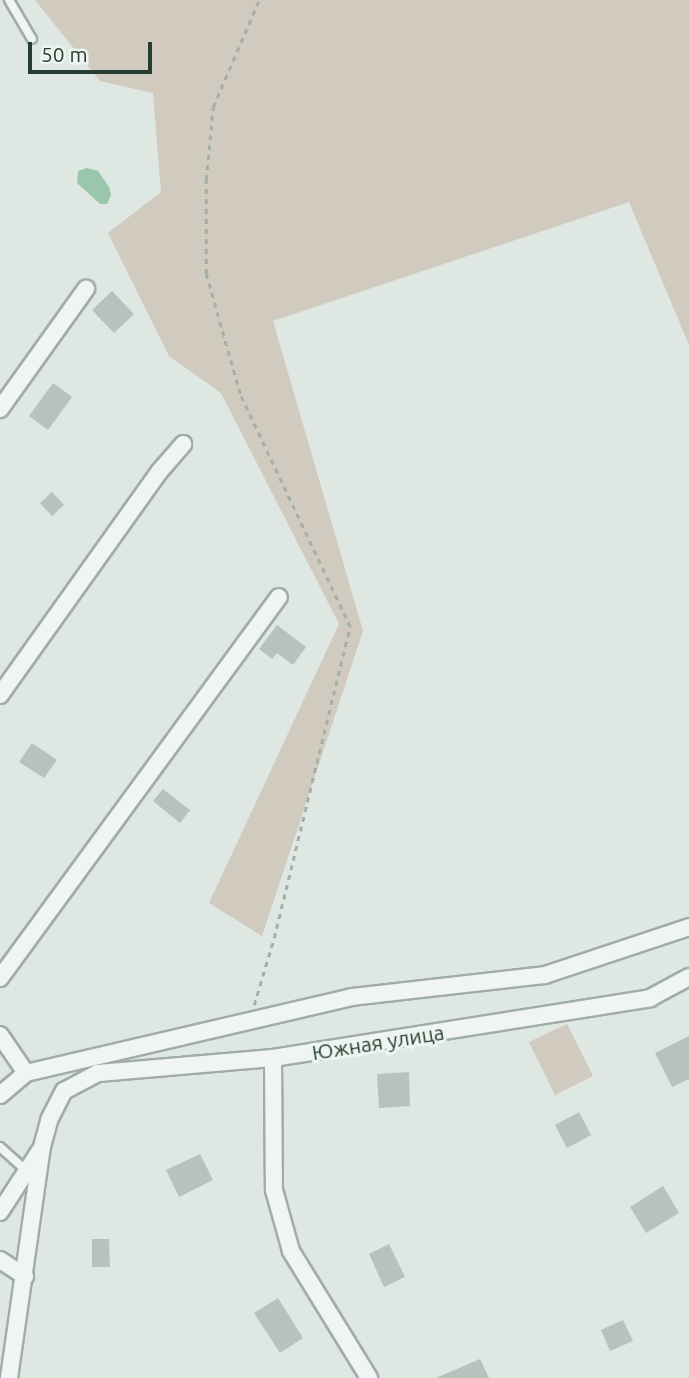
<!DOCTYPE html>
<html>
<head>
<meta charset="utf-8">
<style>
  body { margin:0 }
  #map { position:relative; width:689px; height:1378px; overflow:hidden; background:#dee7e2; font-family:Ubuntu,sans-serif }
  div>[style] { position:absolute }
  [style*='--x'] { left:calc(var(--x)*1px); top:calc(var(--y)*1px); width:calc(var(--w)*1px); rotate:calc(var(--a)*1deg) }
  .green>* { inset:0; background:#d0cabf }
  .water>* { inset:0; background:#9ac6ab }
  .building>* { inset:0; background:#b5c3bc }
  .path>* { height:2.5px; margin-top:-1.25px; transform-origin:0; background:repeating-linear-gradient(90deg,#a4afaa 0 5px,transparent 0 10px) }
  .roads { filter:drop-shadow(2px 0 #a0ada6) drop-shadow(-2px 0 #a0ada6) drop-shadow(0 2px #a0ada6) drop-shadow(0 -2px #a0ada6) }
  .service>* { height:8px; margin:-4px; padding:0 4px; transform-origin:4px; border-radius:4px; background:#f0f5f3 }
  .minor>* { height:16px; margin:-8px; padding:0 8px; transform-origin:8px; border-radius:8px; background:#f0f5f3 }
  span { translate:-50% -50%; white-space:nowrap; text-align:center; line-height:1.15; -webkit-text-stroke:6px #edf5f0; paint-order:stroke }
  .street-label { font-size:21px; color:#283d32 }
  .scale { position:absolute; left:28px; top:42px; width:124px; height:32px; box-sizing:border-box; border:4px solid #283d32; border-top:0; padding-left:9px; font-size:21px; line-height:24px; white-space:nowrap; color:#283d32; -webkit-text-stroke:5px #edf5f0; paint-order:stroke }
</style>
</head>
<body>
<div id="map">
  <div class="green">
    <i style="clip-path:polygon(35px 0,689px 0,689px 345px,629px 202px,273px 321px,363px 631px,262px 936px,209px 903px,339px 624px,221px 393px,169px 356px,108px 233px,161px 192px,153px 93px,100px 81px)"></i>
    <i style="clip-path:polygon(567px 1024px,593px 1076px,555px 1095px,529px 1042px)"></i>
  </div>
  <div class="water">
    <i style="clip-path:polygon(87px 168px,98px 171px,109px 187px,111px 195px,107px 204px,100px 204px,77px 183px,78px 171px)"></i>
  </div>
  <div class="building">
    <i style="clip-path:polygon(112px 291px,134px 314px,114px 333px,92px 310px)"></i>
    <i style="clip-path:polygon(53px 383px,72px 397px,48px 430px,29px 416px)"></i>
    <i style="clip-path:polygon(52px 492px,64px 505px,52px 516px,40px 503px)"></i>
    <i style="clip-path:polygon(277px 625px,306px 647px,293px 665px,277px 653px,272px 659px,259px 649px)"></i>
    <i style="clip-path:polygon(32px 743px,57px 760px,44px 778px,19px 762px)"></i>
    <i style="clip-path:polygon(163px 789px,190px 810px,180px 823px,153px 801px)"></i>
    <i style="clip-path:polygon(689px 1036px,689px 1079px,672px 1087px,655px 1053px)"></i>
    <i style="clip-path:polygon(409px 1072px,410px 1106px,379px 1108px,377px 1074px)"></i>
    <i style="clip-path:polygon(579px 1112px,591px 1135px,567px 1148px,555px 1125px)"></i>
    <i style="clip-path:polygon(200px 1154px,213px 1180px,179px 1197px,166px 1170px)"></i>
    <i style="clip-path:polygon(663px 1186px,679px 1213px,646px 1233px,630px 1207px)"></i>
    <i style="clip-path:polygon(92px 1239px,109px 1239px,110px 1267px,92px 1267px)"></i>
    <i style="clip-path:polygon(389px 1244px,405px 1277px,384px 1287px,369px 1254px)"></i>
    <i style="clip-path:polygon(278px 1298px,303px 1338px,280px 1353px,254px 1313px)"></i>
    <i style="clip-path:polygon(623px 1320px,633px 1341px,610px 1351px,601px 1330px)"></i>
    <i style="clip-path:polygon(480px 1359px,489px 1378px,436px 1378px)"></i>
  </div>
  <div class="path">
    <i style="--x:254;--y:1005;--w:70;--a:-73.4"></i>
    <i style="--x:274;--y:938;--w:320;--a:-76.3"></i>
    <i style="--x:350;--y:627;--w:258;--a:-115.3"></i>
    <i style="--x:240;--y:394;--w:125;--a:-105.8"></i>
    <i style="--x:206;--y:274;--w:94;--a:-90"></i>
    <i style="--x:206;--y:180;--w:73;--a:-84.5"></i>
    <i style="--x:213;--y:107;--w:116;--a:-66.7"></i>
  </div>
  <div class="roads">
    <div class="service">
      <i style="--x:9;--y:0;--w:45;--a:59.5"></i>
      <i style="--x:0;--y:1147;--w:36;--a:42"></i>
    </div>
    <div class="minor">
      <i style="--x:0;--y:409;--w:148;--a:-54.4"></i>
      <i style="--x:0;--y:695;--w:274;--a:-54.5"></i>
      <i style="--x:159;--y:472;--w:37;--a:-49"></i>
      <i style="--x:0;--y:978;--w:472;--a:-53.8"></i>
      <i style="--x:0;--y:1035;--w:46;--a:55.6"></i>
      <i style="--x:26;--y:1073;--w:335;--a:-13.1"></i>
      <i style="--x:352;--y:997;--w:194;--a:-6.5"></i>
      <i style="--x:545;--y:975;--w:152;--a:-18.4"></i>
      <i style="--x:273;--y:1058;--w:132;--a:89.6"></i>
      <i style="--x:274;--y:1190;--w:63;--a:74.4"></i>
      <i style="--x:291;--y:1251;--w:149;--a:58.4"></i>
      <i style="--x:0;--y:1095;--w:34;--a:-40"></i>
      <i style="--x:0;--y:1212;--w:72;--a:-57"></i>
      <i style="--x:0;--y:1260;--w:30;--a:33"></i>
      <i style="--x:9;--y:1378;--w:233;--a:-81.9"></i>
      <i style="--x:42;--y:1147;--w:28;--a:-75"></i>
      <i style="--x:49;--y:1120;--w:33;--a:-63"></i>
      <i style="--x:64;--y:1091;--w:38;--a:-28"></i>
      <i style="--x:98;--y:1073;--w:176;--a:-4.9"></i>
      <i style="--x:273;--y:1058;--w:382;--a:-9"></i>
      <i style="--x:650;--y:998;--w:44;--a:-28.3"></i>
    </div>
  </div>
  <div class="street-label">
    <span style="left:378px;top:1042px;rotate:-9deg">Южная улица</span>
  </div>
  <div class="scale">50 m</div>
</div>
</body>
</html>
